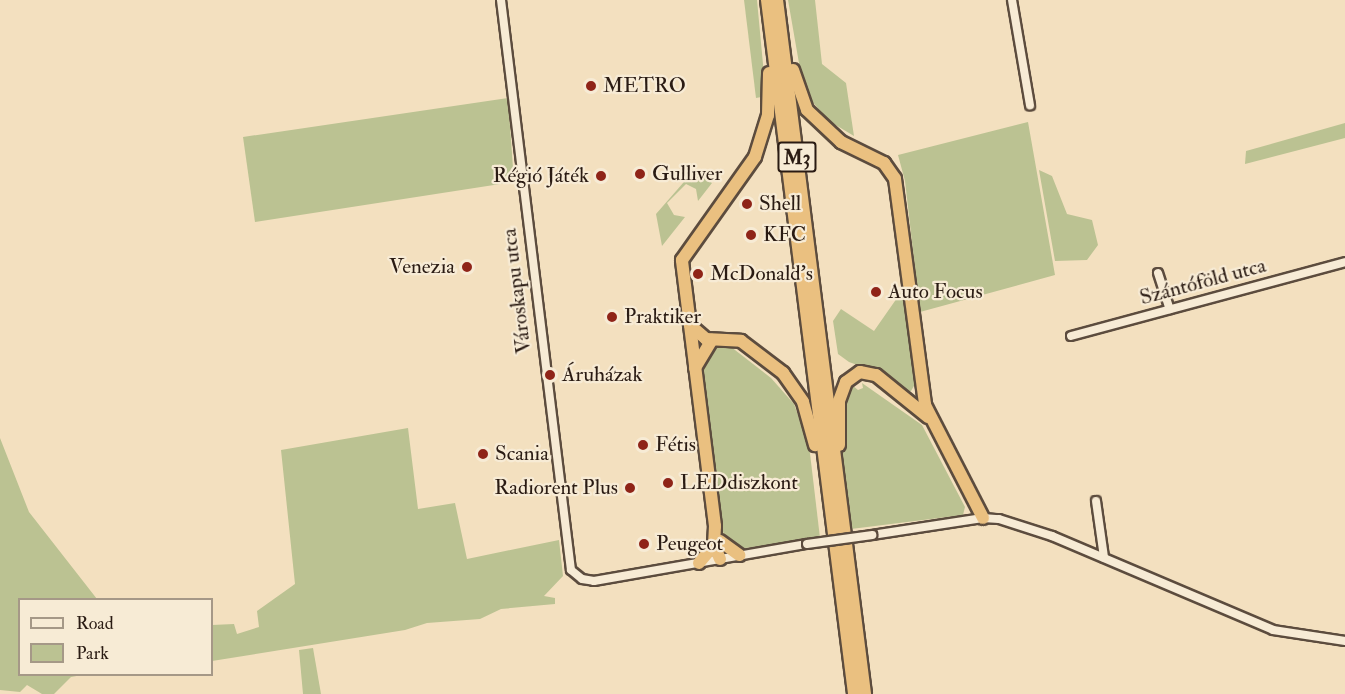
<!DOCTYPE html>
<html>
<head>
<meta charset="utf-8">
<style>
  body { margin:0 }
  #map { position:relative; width:1345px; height:694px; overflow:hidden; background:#f3e0bf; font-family:"IM FELL Double Pica",serif }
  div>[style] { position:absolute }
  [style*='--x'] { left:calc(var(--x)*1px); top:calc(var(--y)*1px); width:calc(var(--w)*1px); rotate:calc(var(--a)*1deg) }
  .green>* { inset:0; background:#bbc292 }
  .roads { filter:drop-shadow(2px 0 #5c4c3e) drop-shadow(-2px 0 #5c4c3e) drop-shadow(0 2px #5c4c3e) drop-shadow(0 -2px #5c4c3e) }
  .minor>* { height:8px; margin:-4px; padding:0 4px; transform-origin:4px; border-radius:4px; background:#f7ebd5 }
  .highway>* { height:12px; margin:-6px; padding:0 6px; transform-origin:6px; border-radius:6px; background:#eac080 }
  .bridges { filter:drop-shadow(2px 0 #5c4c3e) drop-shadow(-2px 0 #5c4c3e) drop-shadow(0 2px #5c4c3e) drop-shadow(0 -2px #5c4c3e) }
  .minor-bridge>* { height:8px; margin:-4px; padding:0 4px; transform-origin:4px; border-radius:4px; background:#f7ebd5 }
  .dots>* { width:16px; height:16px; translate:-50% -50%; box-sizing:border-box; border:3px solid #f7ebd5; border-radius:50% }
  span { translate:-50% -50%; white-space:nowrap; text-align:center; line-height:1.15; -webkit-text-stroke:4.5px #f7ebd5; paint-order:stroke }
  .shield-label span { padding:2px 4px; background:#f7ebd5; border:2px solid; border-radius:4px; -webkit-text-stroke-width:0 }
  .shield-label { font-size:20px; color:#2a1b13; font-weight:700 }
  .poi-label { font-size:21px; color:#2a1b13 }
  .left { translate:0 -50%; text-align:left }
  .right { translate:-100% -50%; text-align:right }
  .street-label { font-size:21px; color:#2a1b13 }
  .legend { position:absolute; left:18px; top:598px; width:195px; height:78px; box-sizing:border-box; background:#f7ebd5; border:2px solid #a59887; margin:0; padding:8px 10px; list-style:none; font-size:18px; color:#2a1b13 }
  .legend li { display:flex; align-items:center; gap:12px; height:30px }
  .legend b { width:30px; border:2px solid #a59887 }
</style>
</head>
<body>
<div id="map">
  <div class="green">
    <i style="clip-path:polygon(744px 0,757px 0,766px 96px,756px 98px)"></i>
    <i style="clip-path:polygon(788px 0,815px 0,822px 64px,846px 83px,854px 136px,829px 121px,804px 92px)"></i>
    <i style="clip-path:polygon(508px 98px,514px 182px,255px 222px,243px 137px)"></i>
    <i style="clip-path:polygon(1028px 122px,1055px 275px,920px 312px,905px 181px,898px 155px)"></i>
    <i style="clip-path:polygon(1345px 123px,1345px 138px,1245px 164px,1246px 151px)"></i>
    <i style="clip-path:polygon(1039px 170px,1052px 176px,1067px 214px,1092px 220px,1098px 245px,1087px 260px,1055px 261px)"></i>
    <i style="clip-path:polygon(701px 173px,712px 183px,698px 201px,696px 189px,686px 184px,667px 203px,674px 215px,685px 217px,662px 246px,656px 214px,690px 175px)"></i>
    <i style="clip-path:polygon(904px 288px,915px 384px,911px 391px,902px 392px,877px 372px,849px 362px,838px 354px,833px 321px,841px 309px,874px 331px)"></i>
    <i style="clip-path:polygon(726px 343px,771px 378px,794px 404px,809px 445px,820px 538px,738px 549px,725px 543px,700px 392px,701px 360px,712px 349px)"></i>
    <i style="clip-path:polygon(862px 383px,922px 425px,965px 507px,963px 515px,851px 529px,841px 455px,844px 410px,852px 385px,858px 390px,863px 388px)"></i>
    <i style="clip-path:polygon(408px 428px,418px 509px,455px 503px,467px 559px,559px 540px,563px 576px,544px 596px,555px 598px,555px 604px,501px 609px,480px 619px,427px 623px,405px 630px,212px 661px,212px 625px,234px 624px,237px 634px,259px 627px,257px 611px,295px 584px,281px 450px)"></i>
    <i style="clip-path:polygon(0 438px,29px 512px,97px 599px,20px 600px,20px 674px,82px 675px,71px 677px,54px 694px,42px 694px,27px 685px,20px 692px,0 690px)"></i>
    <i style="clip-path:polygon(313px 648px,321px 694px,303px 694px,299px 650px)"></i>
  </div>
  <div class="roads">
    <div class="minor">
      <i style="--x:501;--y:0;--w:574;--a:83"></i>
      <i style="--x:571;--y:570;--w:14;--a:39"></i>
      <i style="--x:582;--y:579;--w:12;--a:9"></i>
      <i style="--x:594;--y:581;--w:216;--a:-9.9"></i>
      <i style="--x:1012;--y:0;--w:107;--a:80.3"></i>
      <i style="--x:1158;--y:273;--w:38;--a:72"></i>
      <i style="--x:1071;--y:336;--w:284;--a:-15.1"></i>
      <i style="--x:1096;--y:501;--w:57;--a:81.9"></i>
      <i style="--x:872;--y:535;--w:112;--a:-8.7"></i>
      <i style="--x:983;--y:518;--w:16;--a:4"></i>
      <i style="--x:999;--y:519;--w:56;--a:17.8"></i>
      <i style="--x:1052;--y:536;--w:240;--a:23"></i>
      <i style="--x:1273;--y:630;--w:73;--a:8.7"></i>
    </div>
    <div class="highway">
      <i style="--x:767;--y:0;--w:699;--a:82.85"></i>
      <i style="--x:777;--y:0;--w:700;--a:82.77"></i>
      <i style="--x:793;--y:70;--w:42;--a:70.7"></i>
      <i style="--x:807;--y:110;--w:47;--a:43.3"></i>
      <i style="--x:841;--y:142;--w:48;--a:26"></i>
      <i style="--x:884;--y:163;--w:19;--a:55"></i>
      <i style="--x:895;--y:179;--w:228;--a:82.4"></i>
      <i style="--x:925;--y:405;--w:127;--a:62.8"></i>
      <i style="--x:690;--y:325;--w:21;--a:41"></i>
      <i style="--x:706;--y:339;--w:35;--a:3"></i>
      <i style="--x:741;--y:341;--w:53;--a:37.3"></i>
      <i style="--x:783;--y:373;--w:35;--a:55"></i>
      <i style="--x:803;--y:402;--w:45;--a:74.4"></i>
      <i style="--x:695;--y:368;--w:33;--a:-59"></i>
      <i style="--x:839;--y:445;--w:44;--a:-90"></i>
      <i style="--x:839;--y:401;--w:20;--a:-70"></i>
      <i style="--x:846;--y:382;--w:17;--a:-36"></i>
      <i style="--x:860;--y:372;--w:16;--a:11"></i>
      <i style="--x:876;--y:375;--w:67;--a:38.9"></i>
      <i style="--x:720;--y:541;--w:24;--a:36"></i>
      <i style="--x:720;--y:559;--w:15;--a:-113"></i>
      <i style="--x:714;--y:545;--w:19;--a:-87"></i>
      <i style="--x:715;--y:526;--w:268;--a:-97.1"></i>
      <i style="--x:682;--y:260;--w:126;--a:-54.7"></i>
      <i style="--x:755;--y:157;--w:44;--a:-72.8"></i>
      <i style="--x:768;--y:115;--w:42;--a:-88.6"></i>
      <i style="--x:699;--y:563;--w:23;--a:-50"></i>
    </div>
  </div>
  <div class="bridges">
    <div class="minor-bridge">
      <i style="--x:807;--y:544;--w:66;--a:-7.9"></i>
    </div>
  </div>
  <div class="dots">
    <i style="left:591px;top:86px;background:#8f2418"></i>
    <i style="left:640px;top:174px;background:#8f2418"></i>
    <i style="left:601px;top:176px;background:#8f2418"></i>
    <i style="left:747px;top:204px;background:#8f2418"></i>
    <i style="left:751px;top:235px;background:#8f2418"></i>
    <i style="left:467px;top:267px;background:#8f2418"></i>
    <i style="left:698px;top:274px;background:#8f2418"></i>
    <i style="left:876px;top:292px;background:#8f2418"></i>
    <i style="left:612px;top:317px;background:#8f2418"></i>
    <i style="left:550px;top:375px;background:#8f2418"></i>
    <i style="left:643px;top:445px;background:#8f2418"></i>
    <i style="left:483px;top:454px;background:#8f2418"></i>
    <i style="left:668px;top:483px;background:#8f2418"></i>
    <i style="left:630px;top:488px;background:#8f2418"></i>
    <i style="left:644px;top:544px;background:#8f2418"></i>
  </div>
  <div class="shield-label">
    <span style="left:797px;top:157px">M3</span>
  </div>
  <div class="poi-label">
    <span class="left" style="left:603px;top:86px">METRO</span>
    <span class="left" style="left:652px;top:174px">Gulliver</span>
    <span class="right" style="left:589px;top:176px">Régió Játék</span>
    <span class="left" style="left:759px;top:204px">Shell</span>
    <span class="left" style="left:763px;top:235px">KFC</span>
    <span class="right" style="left:455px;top:267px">Venezia</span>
    <span class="left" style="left:710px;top:274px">McDonald's</span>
    <span class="left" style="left:888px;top:292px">Auto Focus</span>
    <span class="left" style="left:624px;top:317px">Praktiker</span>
    <span class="left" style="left:562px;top:375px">Áruházak</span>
    <span class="left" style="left:655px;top:445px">Fétis</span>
    <span class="left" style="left:495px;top:454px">Scania</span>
    <span class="left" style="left:680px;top:483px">LEDdiszkont</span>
    <span class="right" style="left:618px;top:488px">Radiorent Plus</span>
    <span class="left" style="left:656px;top:544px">Peugeot</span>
  </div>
  <div class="street-label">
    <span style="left:1203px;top:282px;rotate:-15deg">Szántóföld utca</span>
    <span style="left:517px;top:291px;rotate:-97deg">Városkapu utca</span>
  </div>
  <ul class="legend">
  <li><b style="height:8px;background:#f7ebd5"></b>Road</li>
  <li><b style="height:16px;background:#bbc292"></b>Park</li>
  </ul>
</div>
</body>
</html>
